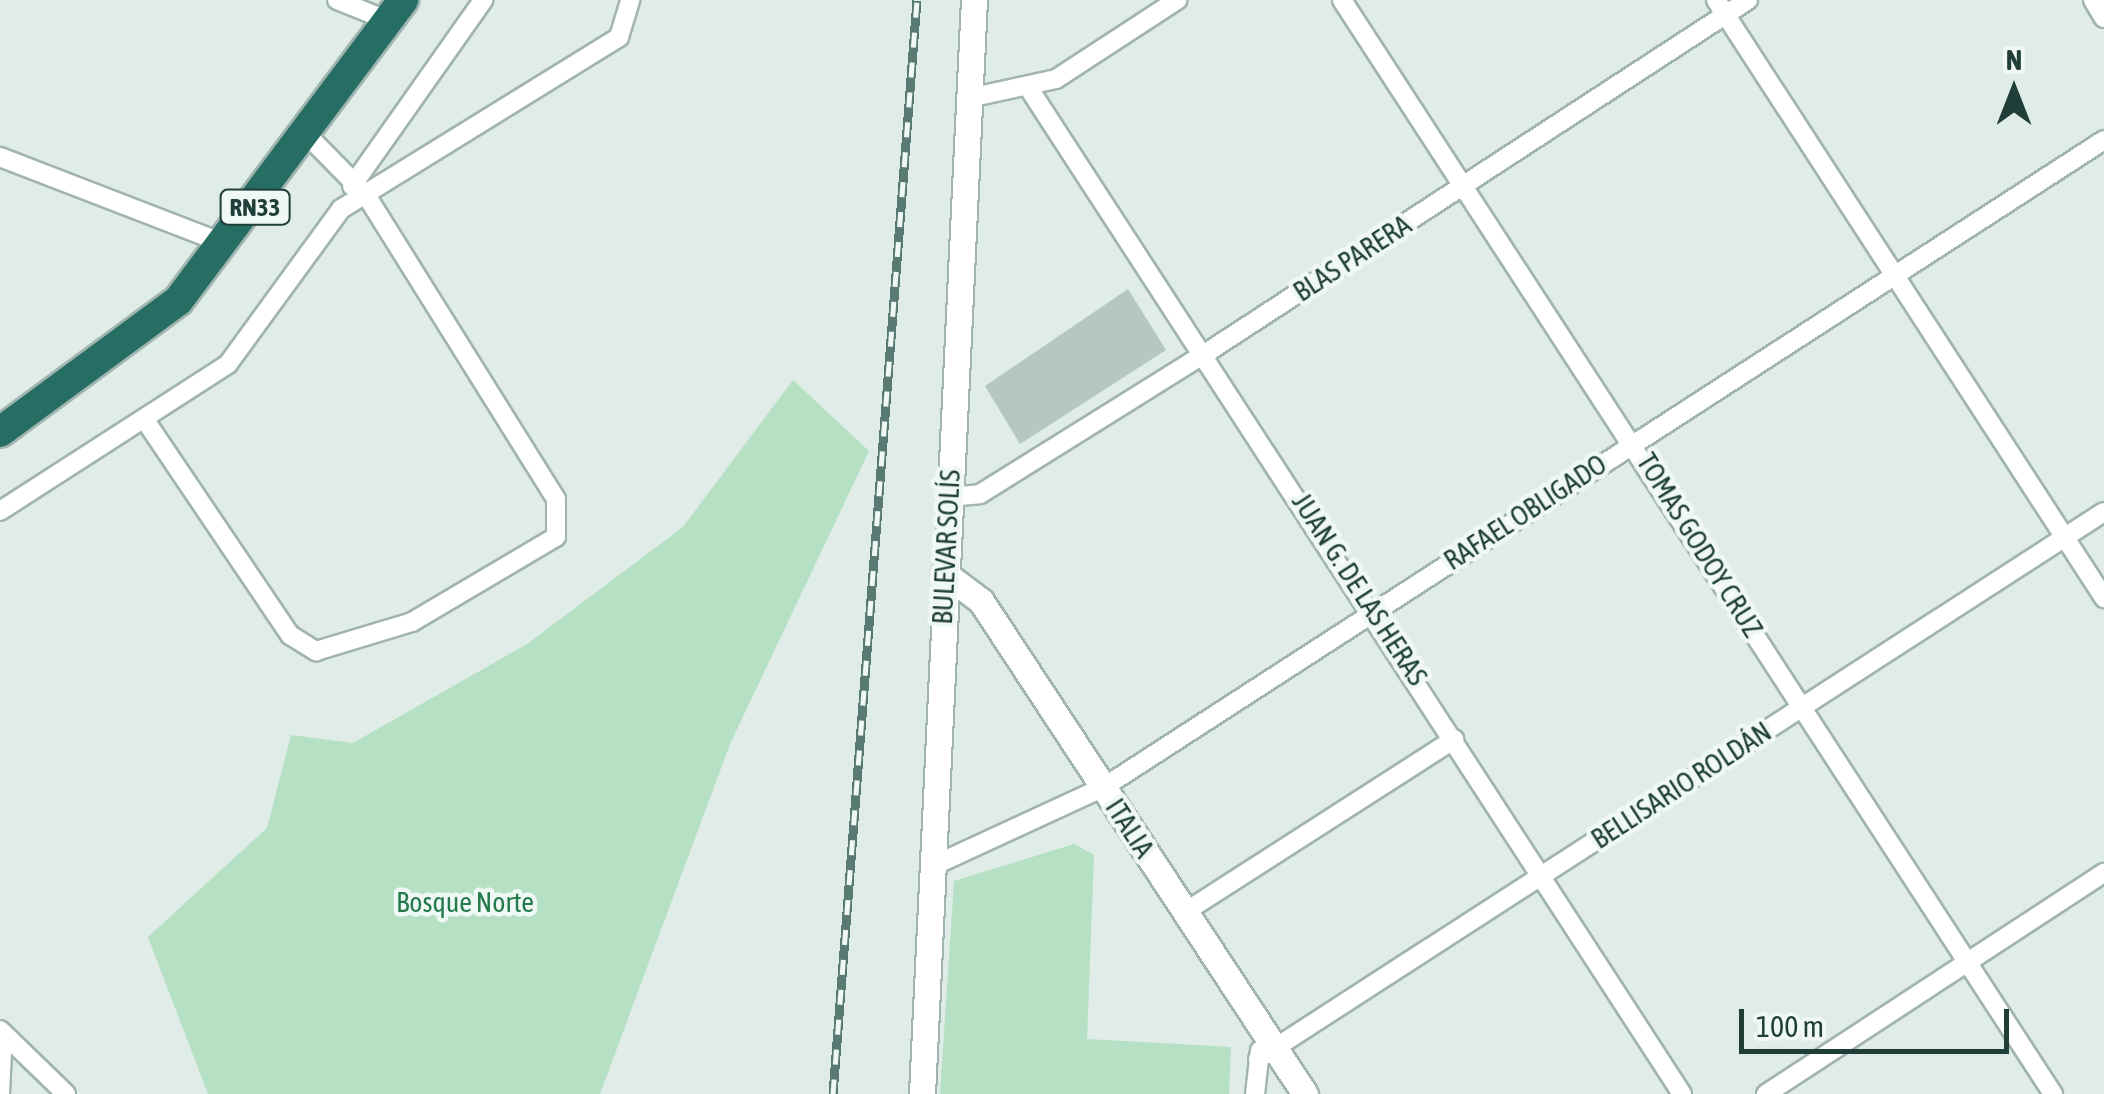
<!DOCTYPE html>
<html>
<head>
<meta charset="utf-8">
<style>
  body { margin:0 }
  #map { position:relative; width:2104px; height:1094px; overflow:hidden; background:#dfece7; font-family:"Asap Condensed",sans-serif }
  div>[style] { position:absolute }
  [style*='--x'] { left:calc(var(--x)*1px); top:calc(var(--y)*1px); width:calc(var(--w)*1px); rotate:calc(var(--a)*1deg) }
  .green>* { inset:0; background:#b5e0c3 }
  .building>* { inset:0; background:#b4c7c0 }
  .roads { filter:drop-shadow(2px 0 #a1b4af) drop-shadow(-2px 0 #a1b4af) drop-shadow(0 2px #a1b4af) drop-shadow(0 -2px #a1b4af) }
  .street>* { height:18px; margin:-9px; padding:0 9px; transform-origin:9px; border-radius:9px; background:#fff }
  .secondary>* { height:25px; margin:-12.5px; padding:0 12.5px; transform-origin:12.5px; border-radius:12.5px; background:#fff }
  .highway>* { height:30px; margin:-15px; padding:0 15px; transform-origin:15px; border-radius:15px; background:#266e63 }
  .rail>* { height:9px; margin-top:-4.5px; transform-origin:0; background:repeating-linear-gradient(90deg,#f0f8f5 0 15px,#587a73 0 30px); box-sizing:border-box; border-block:2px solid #587a73 }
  span { translate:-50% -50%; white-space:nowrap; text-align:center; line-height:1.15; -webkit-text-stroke:9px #f0f8f5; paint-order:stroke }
  .shield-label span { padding:2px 8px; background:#f0f8f5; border:2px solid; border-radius:8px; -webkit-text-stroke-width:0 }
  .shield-label { font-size:25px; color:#1e3e37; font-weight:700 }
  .street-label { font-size:28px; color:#1e3e37 }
  .park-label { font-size:28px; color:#237a4a }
  .north { position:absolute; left:1964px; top:40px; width:100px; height:100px; -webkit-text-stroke:8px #f0f8f5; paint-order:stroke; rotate:0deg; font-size:28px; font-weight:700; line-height:40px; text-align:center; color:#1e3e37 }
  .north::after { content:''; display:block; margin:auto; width:35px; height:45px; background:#1e3e37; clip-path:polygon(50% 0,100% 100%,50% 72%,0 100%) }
  .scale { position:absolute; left:1739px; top:1009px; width:270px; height:45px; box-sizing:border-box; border:5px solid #1e3e37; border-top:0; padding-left:12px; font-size:30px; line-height:35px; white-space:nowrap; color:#1e3e37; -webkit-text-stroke:8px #f0f8f5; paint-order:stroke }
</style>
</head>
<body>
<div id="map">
  <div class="green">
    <i style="clip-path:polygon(793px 380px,869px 451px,730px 744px,600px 1094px,208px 1094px,148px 937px,267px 828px,291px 735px,353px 743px,527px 644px,683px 527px)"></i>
    <i style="clip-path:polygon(1074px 844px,1094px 855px,1087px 1039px,1231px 1047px,1229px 1094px,940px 1094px,954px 881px)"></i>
  </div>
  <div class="building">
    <i style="clip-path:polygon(1128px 289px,1166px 350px,1020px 444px,985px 386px)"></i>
  </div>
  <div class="roads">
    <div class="street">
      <i style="--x:337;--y:0;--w:56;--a:22"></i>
      <i style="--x:1342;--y:0;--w:1305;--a:56.98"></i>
      <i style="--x:1716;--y:0;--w:713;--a:57.02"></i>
      <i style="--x:2093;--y:0;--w:21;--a:59"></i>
      <i style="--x:1030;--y:90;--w:1197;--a:57"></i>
      <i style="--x:969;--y:98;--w:89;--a:-12.3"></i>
      <i style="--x:1056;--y:79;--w:145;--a:-33.1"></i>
      <i style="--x:0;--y:157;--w:242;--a:21.1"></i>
      <i style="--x:352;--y:186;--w:228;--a:-54.8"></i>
      <i style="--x:147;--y:423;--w:256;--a:56"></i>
      <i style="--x:290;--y:635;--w:31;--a:32"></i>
      <i style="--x:316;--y:651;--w:100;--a:-16.8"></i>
      <i style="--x:412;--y:622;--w:167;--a:-30.6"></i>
      <i style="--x:556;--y:537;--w:38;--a:-90"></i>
      <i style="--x:556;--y:499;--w:357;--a:-122"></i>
      <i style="--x:367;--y:196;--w:84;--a:-134.5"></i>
      <i style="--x:948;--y:497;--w:32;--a:-5"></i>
      <i style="--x:980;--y:494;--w:266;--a:-32"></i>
      <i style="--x:1206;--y:353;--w:647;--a:-33.08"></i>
      <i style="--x:0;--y:511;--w:271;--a:-32.8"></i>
      <i style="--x:228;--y:364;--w:192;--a:-53.9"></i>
      <i style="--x:341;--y:209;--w:327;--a:-31.7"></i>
      <i style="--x:619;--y:37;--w:39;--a:-73"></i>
      <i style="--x:935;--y:865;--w:186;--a:-24.8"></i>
      <i style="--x:1104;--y:787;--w:1191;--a:-32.9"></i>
      <i style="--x:1185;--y:912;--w:320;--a:-32.7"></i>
      <i style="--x:0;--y:1030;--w:92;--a:44.1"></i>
      <i style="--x:1258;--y:1059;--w:1007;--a:-32.89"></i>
      <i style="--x:0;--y:1093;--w:60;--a:-87.1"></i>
      <i style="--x:1255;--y:1094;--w:44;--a:-83.5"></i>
      <i style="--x:1766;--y:1094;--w:404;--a:-33.2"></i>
    </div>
    <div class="secondary">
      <i style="--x:944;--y:573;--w:46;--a:37.1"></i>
      <i style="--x:981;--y:601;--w:590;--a:56.69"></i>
      <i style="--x:922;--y:1094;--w:1095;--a:-87.28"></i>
    </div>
    <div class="highway">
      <i style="--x:0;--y:432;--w:221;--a:-36.4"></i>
      <i style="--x:178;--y:301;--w:376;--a:-53.2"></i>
    </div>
  </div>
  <div class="rail">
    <i style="--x:833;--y:1094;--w:1097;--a:-85.61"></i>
  </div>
  <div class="shield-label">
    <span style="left:255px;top:207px">RN33</span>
  </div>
  <div class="street-label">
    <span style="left:1352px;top:258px;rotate:-33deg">BLAS PARERA</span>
    <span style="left:1525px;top:512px;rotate:-33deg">RAFAEL OBLIGADO</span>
    <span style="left:1700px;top:545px;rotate:58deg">TOMAS GODOY CRUZ</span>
    <span style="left:946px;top:547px;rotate:-87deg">BULEVAR SOLÍS</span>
    <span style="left:1360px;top:589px;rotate:57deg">JUAN G. DE LAS HERAS</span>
    <span style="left:1681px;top:785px;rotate:-33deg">BELLISARIO ROLDÁN</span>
    <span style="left:1130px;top:828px;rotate:57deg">ITALIA</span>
  </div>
  <div class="park-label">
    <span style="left:465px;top:902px">Bosque Norte</span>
  </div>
  <div class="north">N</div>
  <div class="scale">100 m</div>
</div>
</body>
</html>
